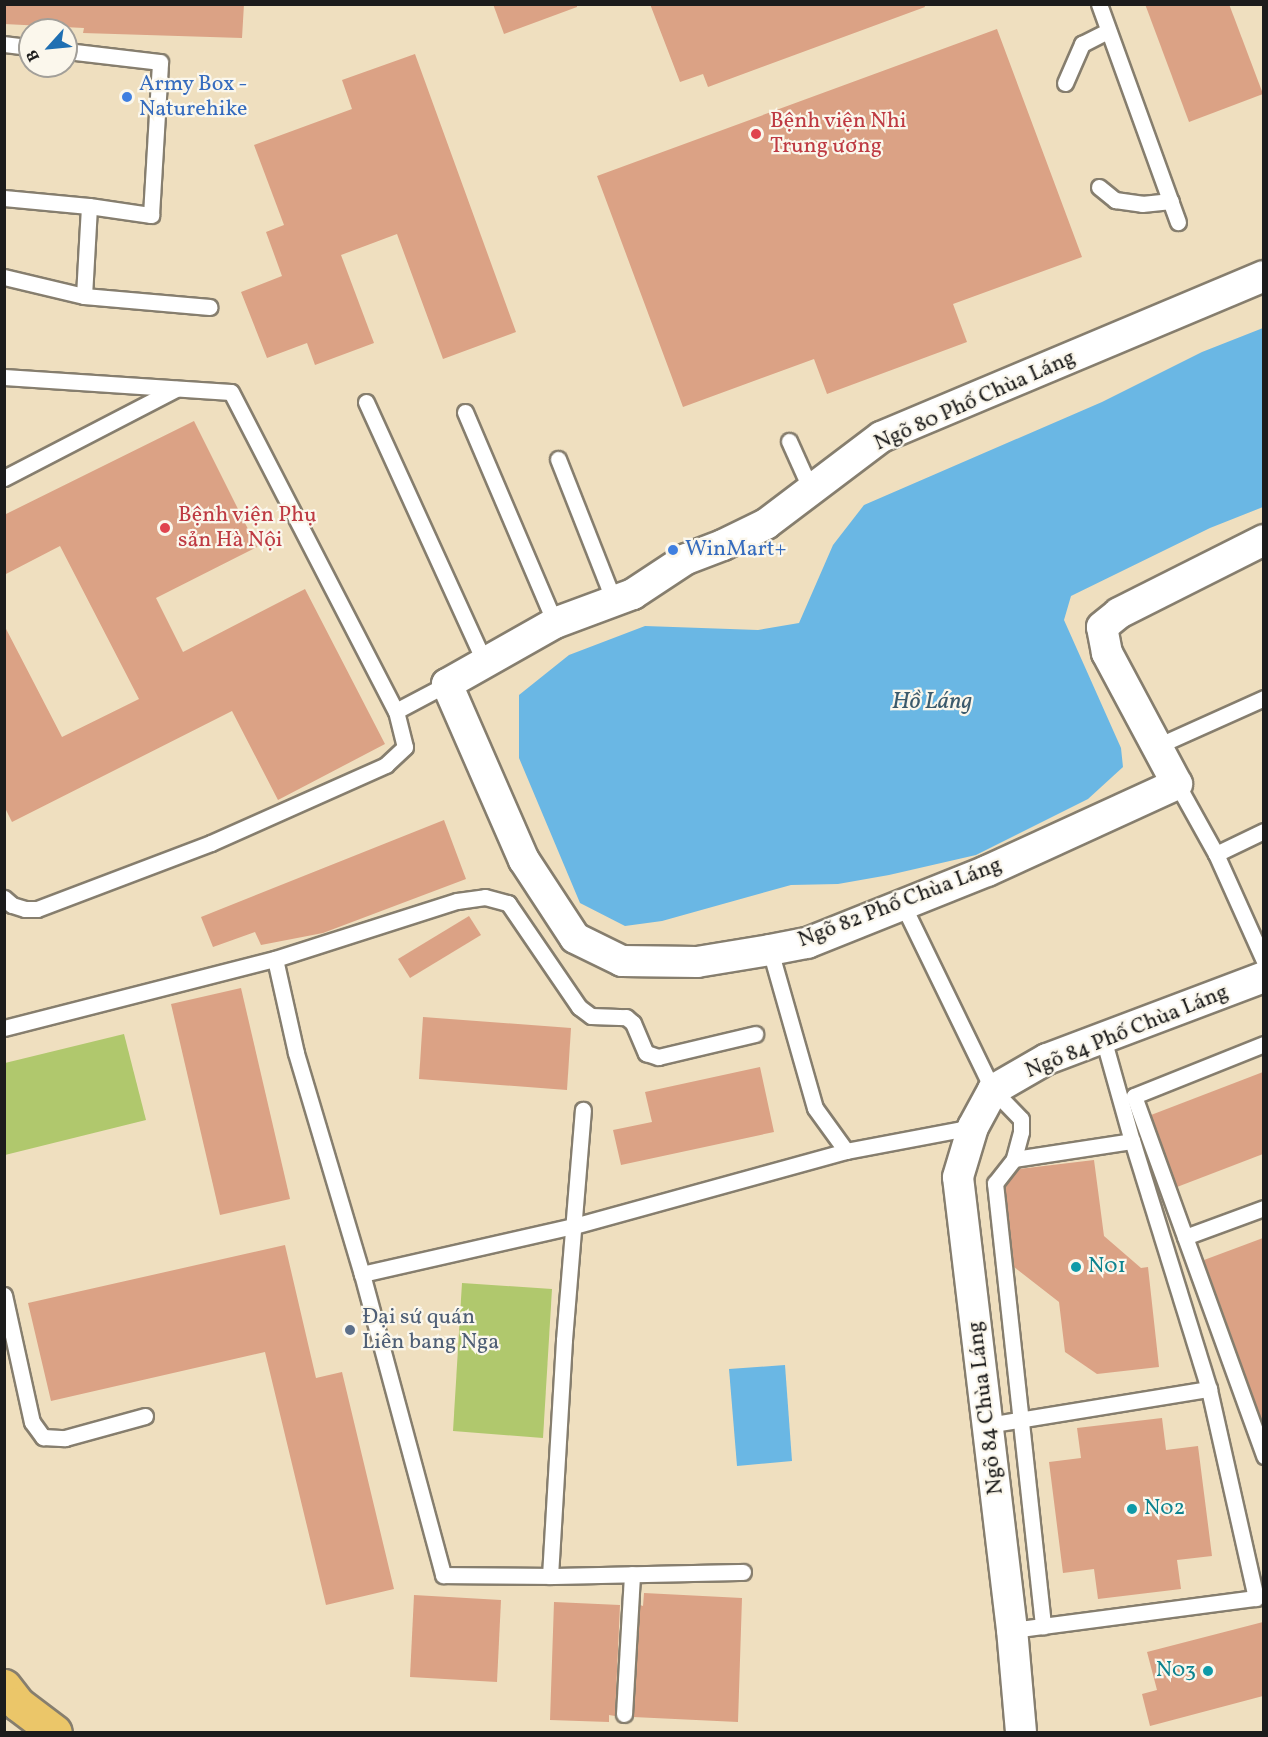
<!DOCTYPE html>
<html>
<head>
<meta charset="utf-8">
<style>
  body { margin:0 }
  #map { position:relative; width:1268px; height:1737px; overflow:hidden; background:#efdfbf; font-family:Vollkorn,serif }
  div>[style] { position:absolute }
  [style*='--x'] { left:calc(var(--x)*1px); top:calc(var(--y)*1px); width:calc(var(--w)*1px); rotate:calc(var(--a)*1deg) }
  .green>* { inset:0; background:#b0c86d }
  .water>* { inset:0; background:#6ab7e4 }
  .building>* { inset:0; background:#dba285 }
  .roads { filter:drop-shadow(2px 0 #867e6e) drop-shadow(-2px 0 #867e6e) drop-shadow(0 2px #867e6e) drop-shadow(0 -2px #867e6e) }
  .service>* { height:15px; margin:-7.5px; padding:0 7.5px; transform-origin:7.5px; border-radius:7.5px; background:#fff }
  .minor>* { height:30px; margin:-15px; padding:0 15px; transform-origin:15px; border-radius:15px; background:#fff }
  .primary>* { height:33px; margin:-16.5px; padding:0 16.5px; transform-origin:16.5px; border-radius:16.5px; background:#ebc669 }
  .dots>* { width:16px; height:16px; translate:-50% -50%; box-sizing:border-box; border:3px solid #fbf7ec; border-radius:50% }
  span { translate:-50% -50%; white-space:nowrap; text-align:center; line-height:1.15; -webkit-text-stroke:4.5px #fbf7ec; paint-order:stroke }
  .shop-label { font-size:22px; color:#366cbe }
  .left { translate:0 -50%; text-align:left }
  .health-label { font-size:22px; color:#be3a42 }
  .street-label { font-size:22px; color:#1c1c1c }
  .culture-label { font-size:22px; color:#0d838f }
  .right { translate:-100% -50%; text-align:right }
  .service-label { font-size:22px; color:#4e5e75 }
  .water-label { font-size:24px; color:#3b5a6c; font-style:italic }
  .frame { position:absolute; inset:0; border:6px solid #1c1c1c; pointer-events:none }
  .north { position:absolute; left:18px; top:18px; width:60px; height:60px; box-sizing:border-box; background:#fbf7ec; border:2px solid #a29f99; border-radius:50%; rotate:243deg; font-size:16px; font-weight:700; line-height:24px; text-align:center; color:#1c1c1c }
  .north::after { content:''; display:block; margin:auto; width:21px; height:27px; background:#1f6fb2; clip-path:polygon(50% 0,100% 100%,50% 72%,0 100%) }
</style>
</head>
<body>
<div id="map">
  <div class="green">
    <i style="clip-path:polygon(124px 1034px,146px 1120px,5px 1155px,5px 1063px)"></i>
    <i style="clip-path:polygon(462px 1283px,552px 1289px,543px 1438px,453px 1431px)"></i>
  </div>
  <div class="water">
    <i style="clip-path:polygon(1263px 328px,1263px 507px,1210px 528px,1071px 596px,1064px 620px,1121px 748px,1123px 767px,1088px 799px,976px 855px,889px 875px,838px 884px,791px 885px,662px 921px,625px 926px,580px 903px,519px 758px,519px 695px,569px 655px,645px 626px,758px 630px,799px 623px,833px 545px,864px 505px,1102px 402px,1202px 352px)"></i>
    <i style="clip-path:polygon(785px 1365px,792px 1461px,737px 1466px,729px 1369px)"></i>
  </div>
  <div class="building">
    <i style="clip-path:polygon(4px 4px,244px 4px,242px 38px,83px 33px,84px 28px,4px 24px)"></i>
    <i style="clip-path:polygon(493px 4px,577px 4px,577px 7px,504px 34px)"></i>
    <i style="clip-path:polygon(650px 4px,924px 4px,925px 7px,708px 87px,703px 74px,680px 82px)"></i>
    <i style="clip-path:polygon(1145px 4px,1229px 4px,1263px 94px,1189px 122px)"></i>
    <i style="clip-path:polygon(997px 29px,1082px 257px,953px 304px,967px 342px,827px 394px,814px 359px,683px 407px,597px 176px)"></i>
    <i style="clip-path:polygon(415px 54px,516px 332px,443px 359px,397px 234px,341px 255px,374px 343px,315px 365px,307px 343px,267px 358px,241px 292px,282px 276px,266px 232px,284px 225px,254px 145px,352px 109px,342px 80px)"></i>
    <i style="clip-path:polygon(194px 421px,257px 547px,156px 598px,183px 652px,305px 589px,385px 744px,278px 800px,232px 711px,12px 822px,4px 806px,4px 625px,62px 737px,139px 699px,60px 546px,4px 575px,4px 515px)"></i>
    <i style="clip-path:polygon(444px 820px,466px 879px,323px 933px,261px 945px,255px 932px,213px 947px,201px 917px)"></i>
    <i style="clip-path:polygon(469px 916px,481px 935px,410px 978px,398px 959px)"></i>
    <i style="clip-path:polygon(241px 988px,290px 1199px,220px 1215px,171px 1004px)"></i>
    <i style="clip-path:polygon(423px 1017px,571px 1028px,567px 1090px,419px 1079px)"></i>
    <i style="clip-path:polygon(760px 1067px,774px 1132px,621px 1165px,613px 1130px,652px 1122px,645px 1092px)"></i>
    <i style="clip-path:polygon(1263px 1072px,1263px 1154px,1177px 1187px,1151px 1115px)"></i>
    <i style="clip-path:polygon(1094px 1160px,1104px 1236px,1141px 1268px,1148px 1267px,1159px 1367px,1097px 1374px,1065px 1352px,1059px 1302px,1014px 1267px,1005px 1186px,1019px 1169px)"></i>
    <i style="clip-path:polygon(1263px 1238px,1263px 1421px,1262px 1421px,1204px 1260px)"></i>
    <i style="clip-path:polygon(285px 1245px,316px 1378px,342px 1372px,394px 1589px,326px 1605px,265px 1352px,51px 1401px,28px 1303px)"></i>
    <i style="clip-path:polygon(1162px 1418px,1166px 1450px,1198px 1446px,1212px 1556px,1177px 1560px,1181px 1589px,1098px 1599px,1094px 1569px,1063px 1573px,1049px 1462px,1081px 1458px,1077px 1428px)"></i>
    <i style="clip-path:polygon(644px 1593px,742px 1598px,738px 1722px,633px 1717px,640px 1605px,643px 1606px)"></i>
    <i style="clip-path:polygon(414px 1595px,501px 1600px,497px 1682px,410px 1677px)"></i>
    <i style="clip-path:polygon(554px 1602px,620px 1605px,615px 1716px,609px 1715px,609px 1722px,550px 1720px)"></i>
    <i style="clip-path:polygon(1263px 1622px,1263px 1696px,1150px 1726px,1142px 1694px,1157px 1690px,1147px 1652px)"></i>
  </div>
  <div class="roads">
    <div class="service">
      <i style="--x:1099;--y:4;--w:232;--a:70.1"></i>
      <i style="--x:4;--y:44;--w:26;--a:7"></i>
      <i style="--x:1065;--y:83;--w:43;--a:-66.4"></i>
      <i style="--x:1082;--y:44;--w:29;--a:-27"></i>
      <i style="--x:1099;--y:187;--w:21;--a:39"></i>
      <i style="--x:1115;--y:200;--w:27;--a:8"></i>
      <i style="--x:1142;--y:204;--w:29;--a:-6"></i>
      <i style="--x:4;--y:198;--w:85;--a:5.4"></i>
      <i style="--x:4;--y:277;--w:82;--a:13.4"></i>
      <i style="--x:84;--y:296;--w:90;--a:-86.8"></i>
      <i style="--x:89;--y:206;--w:63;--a:8.3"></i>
      <i style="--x:151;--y:215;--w:153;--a:-86.6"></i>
      <i style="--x:160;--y:62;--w:95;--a:-173.3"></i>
      <i style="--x:84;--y:296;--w:126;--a:5"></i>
      <i style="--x:4;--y:377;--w:227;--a:3.8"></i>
      <i style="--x:231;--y:392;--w:359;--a:62.7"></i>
      <i style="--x:396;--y:711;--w:37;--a:76"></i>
      <i style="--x:405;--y:747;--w:26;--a:137"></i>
      <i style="--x:386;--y:765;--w:192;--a:156"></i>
      <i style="--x:211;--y:843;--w:186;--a:159.2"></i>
      <i style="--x:37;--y:909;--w:12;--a:180"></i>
      <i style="--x:25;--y:909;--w:14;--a:-163"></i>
      <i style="--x:12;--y:905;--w:11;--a:-139"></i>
      <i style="--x:366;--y:402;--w:287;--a:65.5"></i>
      <i style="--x:465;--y:412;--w:229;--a:66.9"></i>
      <i style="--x:789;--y:441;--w:54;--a:65.8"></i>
      <i style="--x:558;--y:459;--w:153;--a:68.5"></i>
      <i style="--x:4;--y:478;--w:194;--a:-27.4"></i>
      <i style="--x:396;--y:711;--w:58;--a:-27.9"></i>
      <i style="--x:1155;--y:747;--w:120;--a:-24.2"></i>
      <i style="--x:1177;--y:784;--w:80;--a:60.9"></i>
      <i style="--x:1216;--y:854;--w:117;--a:65.8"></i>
      <i style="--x:1216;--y:854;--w:53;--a:-25.6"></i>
      <i style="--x:903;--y:905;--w:206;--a:64.1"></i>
      <i style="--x:993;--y:1090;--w:40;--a:46"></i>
      <i style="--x:1021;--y:1119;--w:13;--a:90"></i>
      <i style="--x:1021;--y:1132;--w:28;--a:105"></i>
      <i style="--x:1014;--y:1159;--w:31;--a:128"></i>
      <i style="--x:995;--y:1183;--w:446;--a:83.8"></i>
      <i style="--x:770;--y:950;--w:164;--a:74.1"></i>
      <i style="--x:815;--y:1108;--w:53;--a:54.2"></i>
      <i style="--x:275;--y:959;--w:96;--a:77.4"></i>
      <i style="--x:296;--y:1053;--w:231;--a:73.4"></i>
      <i style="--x:362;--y:1274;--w:312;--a:74.9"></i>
      <i style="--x:443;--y:1575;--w:107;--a:0.5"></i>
      <i style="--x:550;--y:1576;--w:236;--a:-86.6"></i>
      <i style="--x:564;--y:1340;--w:231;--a:-85.3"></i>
      <i style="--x:4;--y:1028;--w:280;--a:-14.3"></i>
      <i style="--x:275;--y:959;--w:191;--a:-17.7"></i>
      <i style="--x:457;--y:901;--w:28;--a:-8"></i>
      <i style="--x:485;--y:897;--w:24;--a:15"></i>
      <i style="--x:508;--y:903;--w:126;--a:55.7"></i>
      <i style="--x:579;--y:1007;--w:15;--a:37"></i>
      <i style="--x:591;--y:1016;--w:35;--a:2"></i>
      <i style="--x:626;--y:1017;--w:9;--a:41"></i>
      <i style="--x:633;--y:1023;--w:33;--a:67"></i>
      <i style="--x:646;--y:1053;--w:13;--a:18"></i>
      <i style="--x:658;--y:1057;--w:100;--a:-13.3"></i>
      <i style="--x:1103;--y:1038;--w:107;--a:74.3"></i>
      <i style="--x:1264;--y:1044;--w:140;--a:158.2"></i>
      <i style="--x:1134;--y:1096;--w:383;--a:70.1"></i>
      <i style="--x:1185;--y:1237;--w:84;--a:-20.2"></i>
      <i style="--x:362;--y:1274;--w:217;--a:-12.8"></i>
      <i style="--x:574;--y:1226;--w:282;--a:-15.4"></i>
      <i style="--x:846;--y:1151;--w:129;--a:-10.7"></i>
      <i style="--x:4;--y:1295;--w:130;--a:77.6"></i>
      <i style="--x:32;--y:1422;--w:19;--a:54"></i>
      <i style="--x:43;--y:1437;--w:22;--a:3"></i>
      <i style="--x:65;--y:1438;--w:83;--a:-15.4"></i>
      <i style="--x:988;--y:1425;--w:224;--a:-9.3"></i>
      <i style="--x:550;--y:1576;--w:193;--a:-1.2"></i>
      <i style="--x:1012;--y:1630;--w:246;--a:-7.5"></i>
      <i style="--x:1256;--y:1598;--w:214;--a:-102.7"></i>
      <i style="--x:1209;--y:1389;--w:260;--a:-107.2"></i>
      <i style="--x:1132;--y:1141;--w:119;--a:171.3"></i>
      <i style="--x:624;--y:1714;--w:140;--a:-86.7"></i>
    </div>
    <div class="minor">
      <i style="--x:1264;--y:276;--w:415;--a:157.2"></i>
      <i style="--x:881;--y:437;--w:144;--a:142.9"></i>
      <i style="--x:766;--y:524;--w:48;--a:154"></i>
      <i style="--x:723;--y:545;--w:40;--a:159"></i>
      <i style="--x:686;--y:559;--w:64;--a:146.6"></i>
      <i style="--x:633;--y:594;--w:83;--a:159.6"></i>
      <i style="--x:555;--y:623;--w:124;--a:150.5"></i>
      <i style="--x:447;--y:684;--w:192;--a:66.4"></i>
      <i style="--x:524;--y:860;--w:93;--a:56.8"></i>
      <i style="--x:575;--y:938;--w:52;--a:26.1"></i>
      <i style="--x:622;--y:961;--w:75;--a:0.8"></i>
      <i style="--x:697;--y:962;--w:74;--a:-9.3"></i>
      <i style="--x:770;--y:950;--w:38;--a:-11"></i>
      <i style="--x:807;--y:943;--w:194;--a:-21.8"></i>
      <i style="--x:987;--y:871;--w:209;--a:-24.6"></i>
      <i style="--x:1177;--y:784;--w:149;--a:-118.1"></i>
      <i style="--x:1107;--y:653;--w:26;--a:-101"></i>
      <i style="--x:1102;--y:627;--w:22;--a:-39"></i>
      <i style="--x:1119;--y:613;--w:162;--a:-26.7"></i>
      <i style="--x:1021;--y:1732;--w:102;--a:-95"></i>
      <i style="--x:1012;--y:1630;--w:456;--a:-96.8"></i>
      <i style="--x:958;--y:1177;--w:52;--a:-73.3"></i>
      <i style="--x:973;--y:1127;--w:42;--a:-61.6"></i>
      <i style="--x:993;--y:1090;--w:62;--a:-29.9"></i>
      <i style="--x:1047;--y:1059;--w:232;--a:-20.7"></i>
    </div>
    <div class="primary">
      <i style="--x:4;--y:1686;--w:23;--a:52"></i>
      <i style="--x:18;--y:1704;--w:46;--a:37.1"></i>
    </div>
  </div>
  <div class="dots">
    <i style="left:127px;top:97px;background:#3f7fe0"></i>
    <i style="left:756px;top:134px;background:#e0444e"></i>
    <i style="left:165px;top:528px;background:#e0444e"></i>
    <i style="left:673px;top:550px;background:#3f7fe0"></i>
    <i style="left:1076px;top:1267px;background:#0f9aa8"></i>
    <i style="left:350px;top:1330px;background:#5c6f8a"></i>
    <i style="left:1132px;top:1509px;background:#0f9aa8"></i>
    <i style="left:1208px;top:1671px;background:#0f9aa8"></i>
  </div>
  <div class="shop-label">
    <span class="left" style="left:139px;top:97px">Army Box -<br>Naturehike</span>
    <span class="left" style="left:685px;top:550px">WinMart+</span>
  </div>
  <div class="health-label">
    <span class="left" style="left:770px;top:134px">Bệnh viện Nhi<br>Trung ương</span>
    <span class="left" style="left:178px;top:528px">Bệnh viện Phụ<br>sản Hà Nội</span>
  </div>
  <div class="street-label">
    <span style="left:975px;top:401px;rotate:-24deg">Ngõ 80 Phố Chùa Láng</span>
    <span style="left:900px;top:903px;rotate:-21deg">Ngõ 82 Phố Chùa Láng</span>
    <span style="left:1127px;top:1032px;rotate:-22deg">Ngõ 84 Phố Chùa Láng</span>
    <span style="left:986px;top:1408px;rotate:-97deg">Ngõ 84 Chùa Láng</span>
  </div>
  <div class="culture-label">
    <span class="left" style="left:1088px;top:1267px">N01</span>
    <span class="left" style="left:1144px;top:1509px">N02</span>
    <span class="right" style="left:1196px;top:1671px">N03</span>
  </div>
  <div class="service-label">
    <span class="left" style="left:362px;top:1330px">Đại sứ quán<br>Liên bang Nga</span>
  </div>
  <div class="water-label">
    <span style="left:932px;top:703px">Hồ Láng</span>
  </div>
  <div class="frame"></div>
  <div class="north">B</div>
</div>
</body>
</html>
